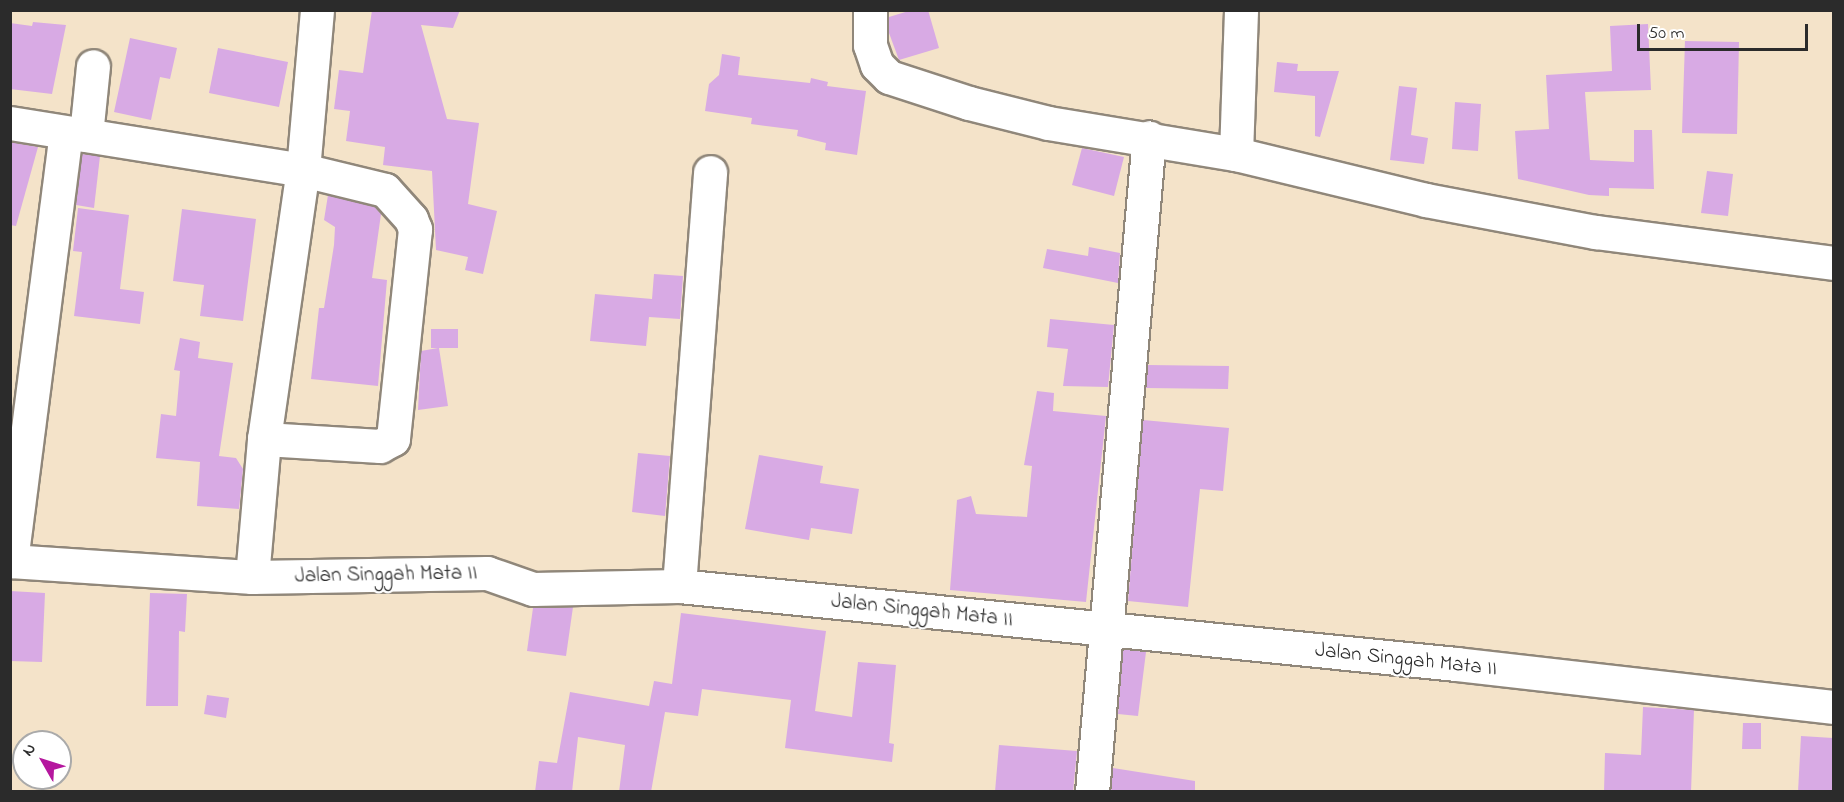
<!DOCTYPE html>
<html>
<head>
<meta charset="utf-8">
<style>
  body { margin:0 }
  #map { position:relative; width:1844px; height:802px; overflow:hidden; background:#f4e3c9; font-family:"Indie Flower",sans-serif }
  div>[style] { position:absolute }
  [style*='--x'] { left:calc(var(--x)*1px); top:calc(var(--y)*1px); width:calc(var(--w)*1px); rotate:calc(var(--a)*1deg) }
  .building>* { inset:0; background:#d8aae4 }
  .roads { filter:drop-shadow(2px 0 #90877a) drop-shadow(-2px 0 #90877a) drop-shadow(0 2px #90877a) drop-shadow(0 -2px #90877a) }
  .minor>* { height:33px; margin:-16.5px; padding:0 16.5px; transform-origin:16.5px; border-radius:16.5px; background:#fff }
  span { translate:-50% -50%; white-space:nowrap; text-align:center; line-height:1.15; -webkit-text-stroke:4.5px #fff; paint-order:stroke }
  .street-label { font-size:21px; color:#2b2b2b }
  .frame { position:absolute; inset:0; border:12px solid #2b2b2b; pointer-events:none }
  .north { position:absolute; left:12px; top:730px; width:60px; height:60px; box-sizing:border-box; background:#fff; border:2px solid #aaa; border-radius:50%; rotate:309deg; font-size:16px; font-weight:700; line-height:24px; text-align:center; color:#2b2b2b }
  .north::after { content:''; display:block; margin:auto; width:21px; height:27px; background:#b5179e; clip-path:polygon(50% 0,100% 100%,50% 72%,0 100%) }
  .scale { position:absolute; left:1637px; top:24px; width:171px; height:27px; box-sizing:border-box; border:3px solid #2b2b2b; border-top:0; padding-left:8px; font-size:18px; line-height:21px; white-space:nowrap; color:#2b2b2b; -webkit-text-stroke:4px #fff; paint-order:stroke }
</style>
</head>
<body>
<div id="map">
  <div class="building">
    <i style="clip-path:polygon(372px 10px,460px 10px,453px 28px,421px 25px,447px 119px,479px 123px,468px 204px,497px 211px,483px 274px,465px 270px,468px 257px,436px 250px,432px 171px,383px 165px,385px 147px,346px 141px,350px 111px,334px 109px,339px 70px,363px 73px)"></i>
    <i style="clip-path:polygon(912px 10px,928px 10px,939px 48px,899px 60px,889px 33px,889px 17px)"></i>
    <i style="clip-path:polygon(33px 22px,66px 25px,52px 94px,10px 89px,10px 23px,32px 26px)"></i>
    <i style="clip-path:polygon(1648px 24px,1651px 90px,1585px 92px,1590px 160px,1634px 162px,1634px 130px,1652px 130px,1654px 189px,1609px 188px,1609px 196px,1589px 195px,1518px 179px,1515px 131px,1549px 129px,1546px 75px,1612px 71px,1610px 26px)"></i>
    <i style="clip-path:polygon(130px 38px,177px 48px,170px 79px,160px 77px,151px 120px,114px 112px)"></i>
    <i style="clip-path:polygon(1685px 41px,1739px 42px,1737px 134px,1682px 133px)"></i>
    <i style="clip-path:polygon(218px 48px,288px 62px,279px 107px,209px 93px)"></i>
    <i style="clip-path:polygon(722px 54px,740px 57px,738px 75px,810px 83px,811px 78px,828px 82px,827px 86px,866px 91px,857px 155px,825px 150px,826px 143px,797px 136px,798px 130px,751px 124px,752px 118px,705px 111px,709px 84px,719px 75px)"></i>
    <i style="clip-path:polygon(1277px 62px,1298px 64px,1297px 71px,1339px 71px,1320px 137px,1315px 136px,1315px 96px,1274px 92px)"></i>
    <i style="clip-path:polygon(1399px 86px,1417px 88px,1411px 135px,1428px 138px,1424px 164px,1390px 160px)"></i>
    <i style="clip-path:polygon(1455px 102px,1481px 104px,1478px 151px,1452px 149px)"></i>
    <i style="clip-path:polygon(10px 142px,38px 147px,16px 226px,10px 225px)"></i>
    <i style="clip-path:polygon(1082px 148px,1124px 157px,1114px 196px,1072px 185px)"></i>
    <i style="clip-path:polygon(82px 154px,100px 156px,94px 208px,76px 205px)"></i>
    <i style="clip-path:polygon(1707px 171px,1733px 174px,1728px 216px,1701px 213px)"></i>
    <i style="clip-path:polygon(328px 195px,375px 207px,381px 214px,372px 278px,387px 280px,378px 386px,311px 379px,319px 308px,324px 308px,334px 245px,335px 227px,324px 220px)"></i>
    <i style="clip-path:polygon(78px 208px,129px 215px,120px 289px,144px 292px,140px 324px,74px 316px,82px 252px,73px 251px)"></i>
    <i style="clip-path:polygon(182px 209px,256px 219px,243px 321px,200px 316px,204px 285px,173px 281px)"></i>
    <i style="clip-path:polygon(1089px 247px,1120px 253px,1118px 283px,1043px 268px,1047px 249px,1088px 256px)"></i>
    <i style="clip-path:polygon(654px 274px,683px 276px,680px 319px,649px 317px,646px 346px,590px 341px,595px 294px,652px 299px)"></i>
    <i style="clip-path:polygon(1050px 319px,1114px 325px,1108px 387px,1063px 386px,1068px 349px,1047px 347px)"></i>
    <i style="clip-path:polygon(431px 329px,458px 329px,458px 348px,439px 348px,448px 406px,418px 410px,421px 351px,438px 348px,431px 348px)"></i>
    <i style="clip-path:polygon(180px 338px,200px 342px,198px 358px,233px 363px,219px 456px,236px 458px,243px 469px,239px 509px,197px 506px,200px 462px,156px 458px,161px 414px,176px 416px,180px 371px,174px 370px)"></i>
    <i style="clip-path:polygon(1148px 365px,1229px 366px,1228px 389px,1146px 388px)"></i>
    <i style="clip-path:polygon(1037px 391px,1054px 393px,1053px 411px,1106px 416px,1086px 602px,950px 590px,957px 500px,971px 496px,976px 514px,1027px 517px,1032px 466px,1024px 465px)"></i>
    <i style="clip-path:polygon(1143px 420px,1229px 428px,1223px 491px,1200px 489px,1188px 607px,1128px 601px)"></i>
    <i style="clip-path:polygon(638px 453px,670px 456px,665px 516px,632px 512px)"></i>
    <i style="clip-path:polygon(759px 455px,823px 466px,820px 483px,859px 489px,852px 534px,811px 528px,809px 540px,745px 529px)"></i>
    <i style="clip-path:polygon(10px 591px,45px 593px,42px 662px,10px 661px)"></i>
    <i style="clip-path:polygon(150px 593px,187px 594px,185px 632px,179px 631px,178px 706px,146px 706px)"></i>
    <i style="clip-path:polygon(573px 607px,566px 656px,527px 651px,533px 608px)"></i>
    <i style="clip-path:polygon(681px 613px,826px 631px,815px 711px,852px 717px,858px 662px,896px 665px,889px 743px,894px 744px,892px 762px,785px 748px,791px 700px,702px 689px,698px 716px,665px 712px,651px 792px,619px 792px,625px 745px,578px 737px,572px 792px,535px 792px,539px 761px,557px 763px,570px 692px,649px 706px,654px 681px,672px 684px)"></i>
    <i style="clip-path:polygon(1123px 649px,1146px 652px,1138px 716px,1118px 714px)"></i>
    <i style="clip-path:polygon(207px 695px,229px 698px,226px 718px,204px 714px)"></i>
    <i style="clip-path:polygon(1643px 707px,1694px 710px,1691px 792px,1604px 792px,1605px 753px,1641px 755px)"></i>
    <i style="clip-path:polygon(1743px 723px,1761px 723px,1761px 749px,1742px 749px)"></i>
    <i style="clip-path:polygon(1801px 736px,1833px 738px,1832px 792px,1798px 792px)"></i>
    <i style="clip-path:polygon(999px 745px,1077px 751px,1073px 792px,995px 792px)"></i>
    <i style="clip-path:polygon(1113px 768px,1195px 781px,1195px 792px,1111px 792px)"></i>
  </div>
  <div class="roads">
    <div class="minor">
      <i style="--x:870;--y:10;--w:35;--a:90"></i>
      <i style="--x:870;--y:45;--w:21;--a:71"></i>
      <i style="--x:877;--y:65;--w:17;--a:45"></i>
      <i style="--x:889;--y:77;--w:84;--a:18"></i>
      <i style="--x:969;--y:103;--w:81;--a:14.2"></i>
      <i style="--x:1048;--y:123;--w:191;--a:9.4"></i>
      <i style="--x:1236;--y:154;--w:195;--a:13.6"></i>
      <i style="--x:1426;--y:200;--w:173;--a:10.7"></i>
      <i style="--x:1596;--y:232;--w:240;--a:7.4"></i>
      <i style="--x:10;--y:123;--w:297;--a:9.1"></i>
      <i style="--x:303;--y:170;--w:84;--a:13.7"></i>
      <i style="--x:385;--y:190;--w:39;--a:48"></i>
      <i style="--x:411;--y:219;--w:11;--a:68"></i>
      <i style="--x:415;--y:229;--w:211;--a:96"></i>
      <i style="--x:393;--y:439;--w:15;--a:152"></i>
      <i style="--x:380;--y:446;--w:116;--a:-176.5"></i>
      <i style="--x:86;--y:135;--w:69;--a:-84.2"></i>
      <i style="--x:1236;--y:154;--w:144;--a:-88"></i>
      <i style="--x:10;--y:561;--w:243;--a:3.8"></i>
      <i style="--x:252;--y:577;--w:235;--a:-1"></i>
      <i style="--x:487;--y:573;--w:49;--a:19.2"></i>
      <i style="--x:533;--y:589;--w:146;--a:-1.2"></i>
      <i style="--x:679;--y:586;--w:781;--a:5.73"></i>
      <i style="--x:1456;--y:664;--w:380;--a:6.5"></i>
      <i style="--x:11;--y:561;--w:431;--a:-82.7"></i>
      <i style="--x:252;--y:577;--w:139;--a:-85"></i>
      <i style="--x:264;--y:439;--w:272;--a:-81.8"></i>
      <i style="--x:303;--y:170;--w:161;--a:-85"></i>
      <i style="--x:679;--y:586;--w:415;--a:-85.7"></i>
      <i style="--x:1092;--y:792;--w:657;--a:-85.03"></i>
    </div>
  </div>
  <div class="street-label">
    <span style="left:386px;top:575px;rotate:-1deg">Jalan Singgah Mata II</span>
    <span style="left:922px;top:611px;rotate:6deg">Jalan Singgah Mata II</span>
    <span style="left:1406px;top:660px;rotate:6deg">Jalan Singgah Mata II</span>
  </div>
  <div class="frame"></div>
  <div class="north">N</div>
  <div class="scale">50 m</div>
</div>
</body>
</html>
